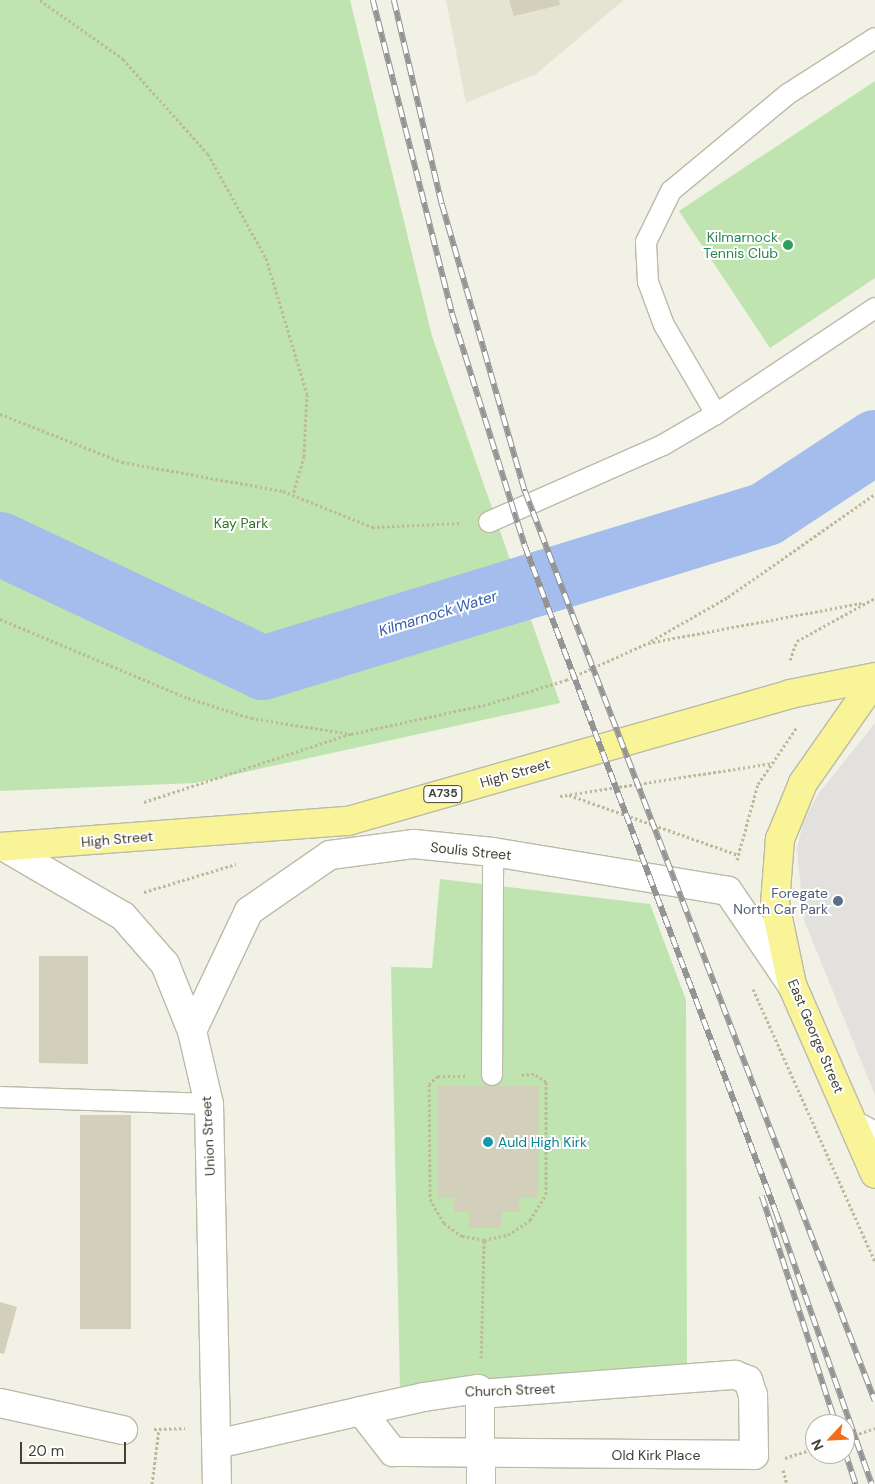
<!DOCTYPE html>
<html>
<head>
<meta charset="utf-8">
<style>
  body { margin:0 }
  #map { position:relative; width:875px; height:1484px; overflow:hidden; background:#f1f1e5; font-family:"DM Sans",sans-serif }
  div>[style] { position:absolute }
  [style*='--x'] { left:calc(var(--x)*1px); top:calc(var(--y)*1px); width:calc(var(--w)*1px); rotate:calc(var(--a)*1deg) }
  .residential>* { inset:0; background:#e5e4d3 }
  .green>* { inset:0; background:#bfe4af }
  .parking>* { inset:0; background:#e2e1dd }
  .river>* { height:64px; margin:-32px; padding:0 32px; transform-origin:32px; border-radius:32px; background:#a4bdec }
  .building>* { inset:0; background:#d2cfbb }
  .path>* { height:3px; margin-top:-1.5px; transform-origin:0; background:repeating-linear-gradient(90deg,#bdb99a 0 2.5px,transparent 0 5px) }
  .roads { filter:drop-shadow(1px 0 #bcbaa8) drop-shadow(-1px 0 #bcbaa8) drop-shadow(0 1px #bcbaa8) drop-shadow(0 -1px #bcbaa8) }
  .service>* { height:20px; margin:-10px; padding:0 10px; transform-origin:10px; border-radius:10px; background:#fff }
  .minor>* { height:28px; margin:-14px; padding:0 14px; transform-origin:14px; border-radius:14px; background:#fff }
  .primary>* { height:28px; margin:-14px; padding:0 14px; transform-origin:14px; border-radius:14px; background:#f8f497 }
  .rail>* { height:5.5px; margin-top:-2.75px; transform-origin:0; background:repeating-linear-gradient(90deg,#fff 0 11px,#949494 0 22px); box-sizing:border-box; border-block:1px solid #949494 }
  .dots>* { width:14px; height:14px; translate:-50% -50%; box-sizing:border-box; border:2px solid #fff; border-radius:50% }
  span { translate:-50% -50%; white-space:nowrap; text-align:center; line-height:1.15; -webkit-text-stroke:4px #fff; paint-order:stroke }
  .shield-label span { padding:1px 4px; background:#fff; border:1px solid; border-radius:4px; -webkit-text-stroke-width:0 }
  .shield-label { font-size:12px; color:#434135; font-weight:700 }
  .leisure-label { font-size:14px; color:#27864d }
  .right { translate:-100% -50%; text-align:right }
  .park-label { font-size:14px; color:#35712c }
  .street-label { font-size:14px; color:#434135 }
  .service-label { font-size:14px; color:#4e5e75 }
  .culture-label { font-size:14px; color:#0d838f }
  .left { translate:0 -50%; text-align:left }
  .water-label { font-size:15px; color:#345ba9; font-style:italic }
  .north { position:absolute; left:805px; top:1414px; width:50px; height:50px; box-sizing:border-box; background:#fff; border:1px solid #b4b3ae; border-radius:50%; rotate:245deg; font-size:14px; font-weight:700; line-height:20px; text-align:center; color:#434135 }
  .north::after { content:''; display:block; margin:auto; width:18px; height:22px; background:#ee701f; clip-path:polygon(50% 0,100% 100%,50% 72%,0 100%) }
  .scale { position:absolute; left:20px; top:1442px; width:106px; height:22px; box-sizing:border-box; border:2px solid #434135; border-top:0; padding-left:6px; font-size:15px; line-height:18px; white-space:nowrap; color:#434135; -webkit-text-stroke:4px #fff; paint-order:stroke }
</style>
</head>
<body>
<div id="map">
  <div class="residential">
    <i style="clip-path:polygon(446px 0,624px 0,536px 74px,466px 103px)"></i>
  </div>
  <div class="green">
    <i style="clip-path:polygon(0 0,350px 0,432px 336px,560px 703px,195px 783px,0 791px)"></i>
    <i style="clip-path:polygon(875px 81px,875px 278px,770px 348px,679px 211px)"></i>
    <i style="clip-path:polygon(440px 879px,650px 904px,686px 1000px,687px 1370px,400px 1388px,391px 967px,432px 968px)"></i>
  </div>
  <div class="parking">
    <i style="clip-path:polygon(875px 723px,875px 1095px,804px 920px,797px 850px,803px 822px,819px 793px)"></i>
  </div>
  <div class="river">
    <i style="--x:0;--y:544;--w:291;--a:25.2"></i>
    <i style="--x:263;--y:668;--w:526;--a:-17.02"></i>
    <i style="--x:766;--y:514;--w:131;--a:-33.4"></i>
  </div>
  <div class="building">
    <i style="clip-path:polygon(509px 0,559px 0,560px 5px,514px 16px)"></i>
    <i style="clip-path:polygon(39px 956px,88px 956px,88px 1064px,39px 1063px)"></i>
    <i style="clip-path:polygon(438px 1086px,539px 1086px,538px 1198px,519px 1198px,519px 1212px,502px 1212px,501px 1228px,469px 1228px,469px 1212px,454px 1212px,454px 1198px,438px 1198px)"></i>
    <i style="clip-path:polygon(80px 1115px,131px 1115px,131px 1329px,80px 1329px)"></i>
    <i style="clip-path:polygon(0 1302px,17px 1307px,4px 1354px,0 1353px)"></i>
  </div>
  <div class="path">
    <i style="--x:40;--y:0;--w:102;--a:35.4"></i>
    <i style="--x:123;--y:59;--w:127;--a:48.2"></i>
    <i style="--x:208;--y:154;--w:119;--a:60.9"></i>
    <i style="--x:266;--y:258;--w:142;--a:73.2"></i>
    <i style="--x:307;--y:394;--w:62;--a:92.8"></i>
    <i style="--x:304;--y:456;--w:41;--a:105.8"></i>
    <i style="--x:0;--y:414;--w:131;--a:21.5"></i>
    <i style="--x:122;--y:462;--w:164;--a:10.2"></i>
    <i style="--x:283;--y:491;--w:96;--a:22"></i>
    <i style="--x:372;--y:527;--w:89;--a:-2.6"></i>
    <i style="--x:0;--y:619;--w:204;--a:22.8"></i>
    <i style="--x:188;--y:698;--w:66;--a:17.6"></i>
    <i style="--x:251;--y:718;--w:101;--a:9.1"></i>
    <i style="--x:351;--y:734;--w:140;--a:-12.4"></i>
    <i style="--x:488;--y:704;--w:82;--a:-17.1"></i>
    <i style="--x:566;--y:680;--w:90;--a:-24.3"></i>
    <i style="--x:648;--y:643;--w:217;--a:-10.6"></i>
    <i style="--x:651;--y:641;--w:89;--a:-29.7"></i>
    <i style="--x:728;--y:597;--w:179;--a:-35"></i>
    <i style="--x:790;--y:660;--w:20;--a:-70"></i>
    <i style="--x:797;--y:641;--w:89;--a:-28.9"></i>
    <i style="--x:569;--y:795;--w:179;--a:19.5"></i>
    <i style="--x:560;--y:796;--w:215;--a:-8.8"></i>
    <i style="--x:144;--y:802;--w:217;--a:-18.3"></i>
    <i style="--x:737;--y:860;--w:79;--a:-74.6"></i>
    <i style="--x:758;--y:784;--w:69;--a:-55.6"></i>
    <i style="--x:144;--y:892;--w:96;--a:-16.9"></i>
    <i style="--x:753;--y:989;--w:299;--a:65.9"></i>
    <i style="--x:465;--y:1076;--w:27;--a:180"></i>
    <i style="--x:438;--y:1076;--w:12;--a:138"></i>
    <i style="--x:429;--y:1084;--w:115;--a:89.5"></i>
    <i style="--x:430;--y:1199;--w:28;--a:60"></i>
    <i style="--x:444;--y:1223;--w:22;--a:36"></i>
    <i style="--x:462;--y:1236;--w:22;--a:10"></i>
    <i style="--x:481;--y:1358;--w:118;--a:-88.5"></i>
    <i style="--x:484;--y:1240;--w:25;--a:-12"></i>
    <i style="--x:508;--y:1235;--w:27;--a:-34"></i>
    <i style="--x:530;--y:1220;--w:31;--a:-58"></i>
    <i style="--x:546;--y:1194;--w:112;--a:-90"></i>
    <i style="--x:546;--y:1082;--w:14;--a:-146"></i>
    <i style="--x:534;--y:1074;--w:13;--a:176"></i>
    <i style="--x:154;--y:1429;--w:31;--a:-2"></i>
    <i style="--x:845;--y:1438;--w:32;--a:-18"></i>
    <i style="--x:785;--y:1458;--w:32;--a:-18"></i>
    <i style="--x:783;--y:1470;--w:15;--a:74"></i>
    <i style="--x:152;--y:1484;--w:55;--a:-82.7"></i>
  </div>
  <div class="roads">
    <div class="service">
      <i style="--x:716;--y:414;--w:191;--a:-33.7"></i>
      <i style="--x:489;--y:522;--w:190;--a:-23.9"></i>
      <i style="--x:663;--y:445;--w:61;--a:-30.3"></i>
      <i style="--x:716;--y:414;--w:103;--a:-120.3"></i>
      <i style="--x:664;--y:325;--w:46;--a:-110.4"></i>
      <i style="--x:648;--y:282;--w:40;--a:-92.9"></i>
      <i style="--x:646;--y:242;--w:57;--a:-63.9"></i>
      <i style="--x:671;--y:191;--w:152;--a:-39.7"></i>
      <i style="--x:788;--y:94;--w:103;--a:-32.8"></i>
      <i style="--x:492;--y:1075;--w:223;--a:-89.7"></i>
      <i style="--x:0;--y:1097;--w:209;--a:1.9"></i>
      <i style="--x:851;--y:1119;--w:27;--a:28"></i>
    </div>
    <div class="minor">
      <i style="--x:6;--y:848;--w:135;--a:30.2"></i>
      <i style="--x:123;--y:916;--w:64;--a:48.8"></i>
      <i style="--x:165;--y:964;--w:72;--a:68.1"></i>
      <i style="--x:192;--y:1031;--w:75;--a:76.9"></i>
      <i style="--x:209;--y:1104;--w:380;--a:88.8"></i>
      <i style="--x:192;--y:1031;--w:133;--a:-64.6"></i>
      <i style="--x:249;--y:911;--w:98;--a:-34.7"></i>
      <i style="--x:330;--y:855;--w:85;--a:-7.5"></i>
      <i style="--x:414;--y:844;--w:79;--a:5.8"></i>
      <i style="--x:493;--y:852;--w:238;--a:9.4"></i>
      <i style="--x:728;--y:891;--w:114;--a:55.8"></i>
      <i style="--x:480;--y:1394;--w:90;--a:89.4"></i>
      <i style="--x:0;--y:1403;--w:126;--a:12.4"></i>
      <i style="--x:217;--y:1444;--w:148;--a:-12.9"></i>
      <i style="--x:361;--y:1411;--w:65;--a:-12.5"></i>
      <i style="--x:424;--y:1397;--w:55;--a:-8.4"></i>
      <i style="--x:478;--y:1389;--w:5;--a:68"></i>
      <i style="--x:480;--y:1394;--w:256;--a:-4.3"></i>
      <i style="--x:735;--y:1375;--w:14;--a:21"></i>
      <i style="--x:748;--y:1380;--w:16;--a:72"></i>
      <i style="--x:753;--y:1395;--w:60;--a:89"></i>
      <i style="--x:754;--y:1455;--w:361;--a:-179.5"></i>
      <i style="--x:393;--y:1452;--w:52;--a:-128"></i>
    </div>
    <div class="primary">
      <i style="--x:875;--y:680;--w:126;--a:125"></i>
      <i style="--x:803;--y:783;--w:61;--a:112.3"></i>
      <i style="--x:780;--y:839;--w:65;--a:94.4"></i>
      <i style="--x:775;--y:904;--w:83;--a:78.1"></i>
      <i style="--x:792;--y:985;--w:206;--a:66.3"></i>
      <i style="--x:0;--y:847;--w:349;--a:-4.3"></i>
      <i style="--x:348;--y:821;--w:460;--a:-16"></i>
      <i style="--x:790;--y:694;--w:87;--a:-11.3"></i>
    </div>
  </div>
  <div class="rail">
    <i style="--x:373;--y:0;--w:323;--a:75.8"></i>
    <i style="--x:452;--y:313;--w:244;--a:72.6"></i>
    <i style="--x:525;--y:546;--w:712;--a:69.35"></i>
    <i style="--x:776;--y:1212;--w:288;--a:70.6"></i>
    <i style="--x:394;--y:0;--w:210;--a:76.8"></i>
    <i style="--x:442;--y:204;--w:299;--a:73.9"></i>
    <i style="--x:525;--y:491;--w:975;--a:68.96"></i>
    <i style="--x:762;--y:1196;--w:240;--a:72"></i>
    <i style="--x:845;--y:1451;--w:35;--a:72"></i>
  </div>
  <div class="dots">
    <i style="left:788px;top:245px;background:#2e9e5b"></i>
    <i style="left:838px;top:901px;background:#5c6f8a"></i>
    <i style="left:488px;top:1142px;background:#0f9aa8"></i>
  </div>
  <div class="shield-label">
    <span style="left:443px;top:794px">A735</span>
  </div>
  <div class="leisure-label">
    <span class="right" style="left:778px;top:245px">Kilmarnock<br>Tennis Club</span>
  </div>
  <div class="park-label">
    <span style="left:241px;top:523px">Kay Park</span>
  </div>
  <div class="street-label">
    <span style="left:515px;top:773px;rotate:-16deg">High Street</span>
    <span style="left:117px;top:839px;rotate:-5deg">High Street</span>
    <span style="left:471px;top:851px;rotate:6deg">Soulis Street</span>
    <span style="left:816px;top:1036px;rotate:67deg">East George Street</span>
    <span style="left:208px;top:1136px;rotate:-93deg">Union Street</span>
    <span style="left:510px;top:1390px;rotate:-2deg">Church Street</span>
    <span style="left:656px;top:1455px">Old Kirk Place</span>
  </div>
  <div class="service-label">
    <span class="right" style="left:828px;top:901px">Foregate<br>North Car Park</span>
  </div>
  <div class="culture-label">
    <span class="left" style="left:498px;top:1142px">Auld High Kirk</span>
  </div>
  <div class="water-label">
    <span style="left:438px;top:614px;rotate:-17deg">Kilmarnock Water</span>
  </div>
  <div class="north">N</div>
  <div class="scale">20 m</div>
</div>
</body>
</html>
